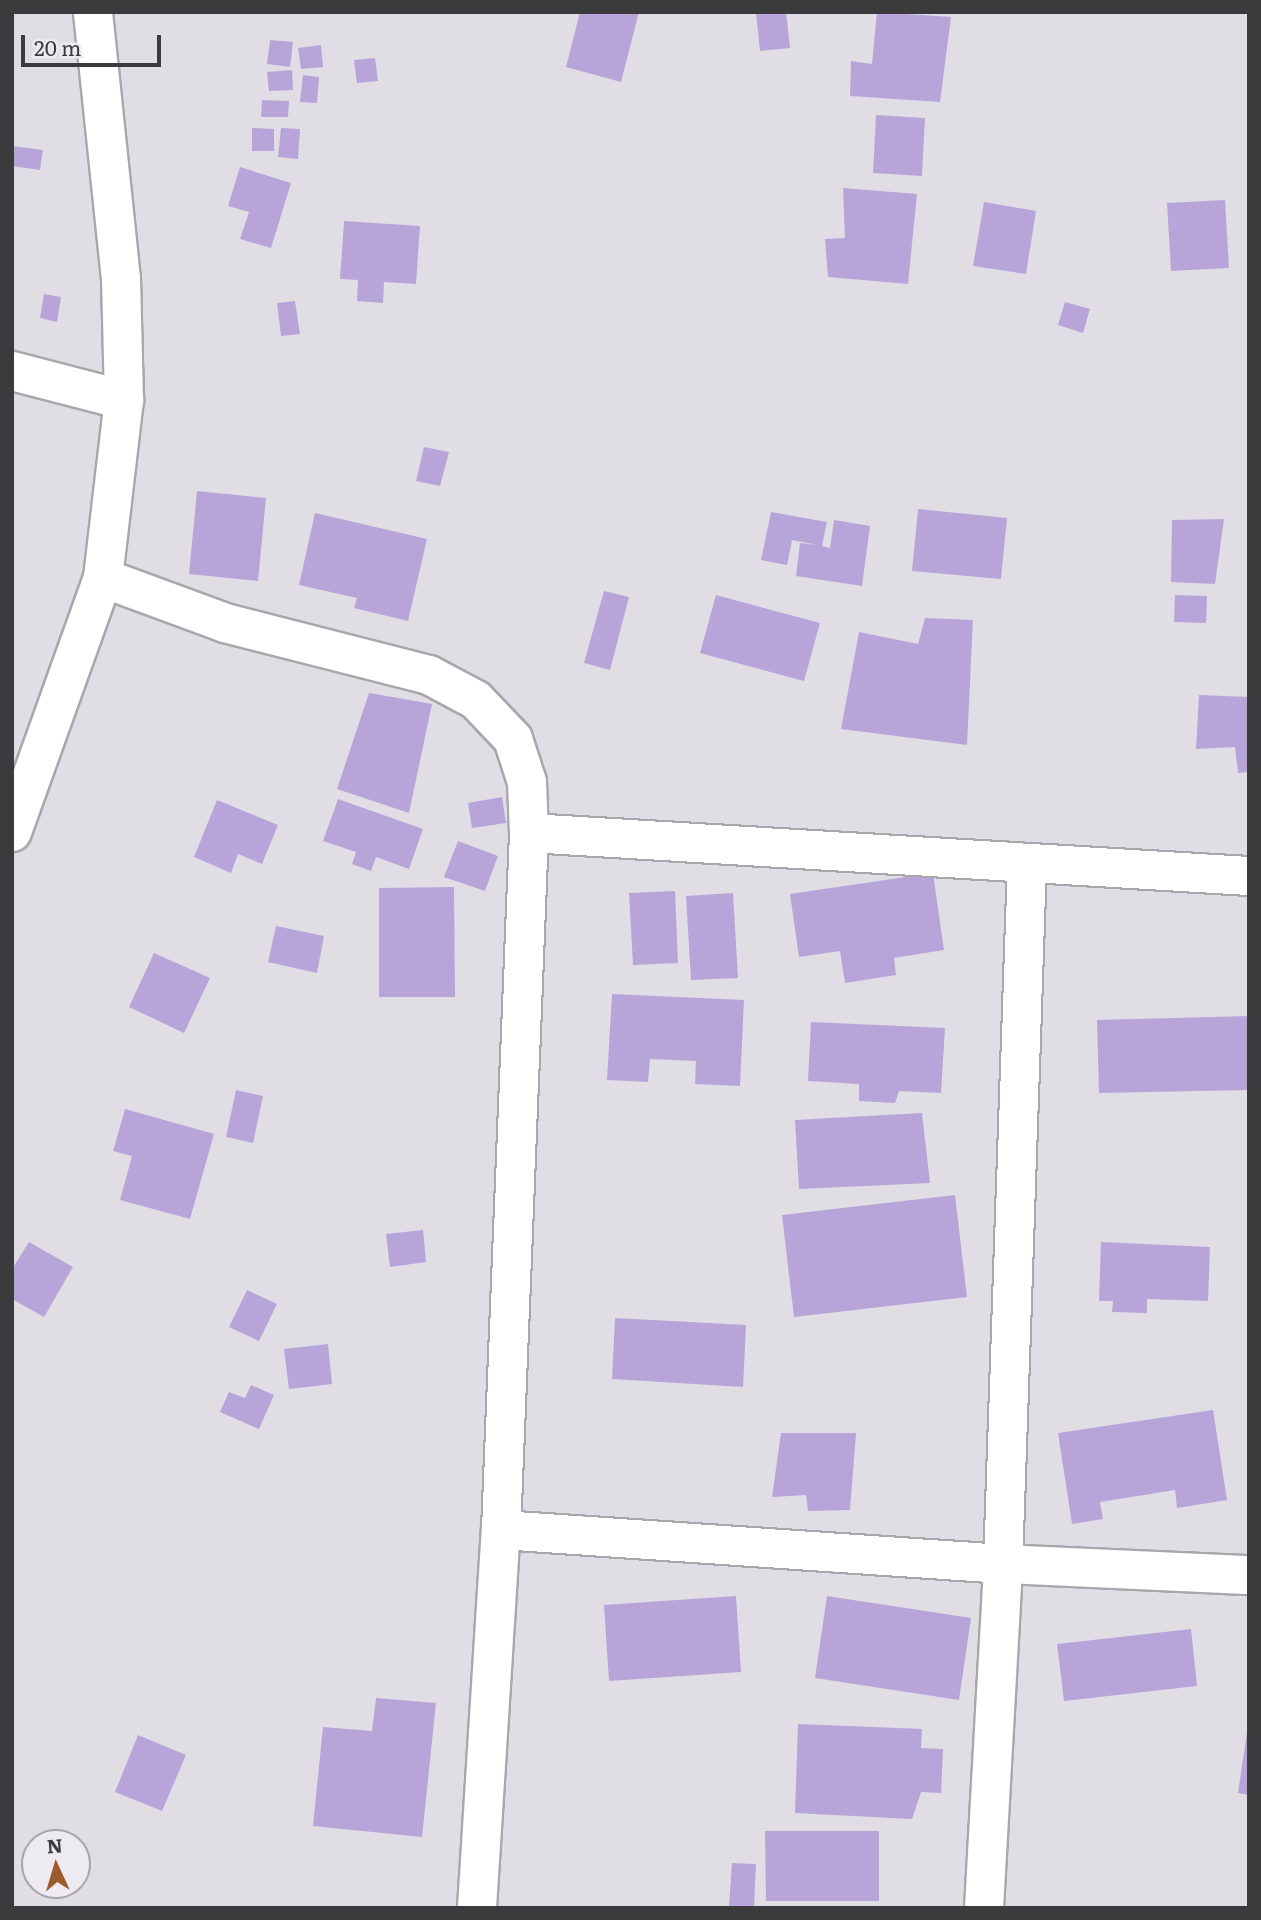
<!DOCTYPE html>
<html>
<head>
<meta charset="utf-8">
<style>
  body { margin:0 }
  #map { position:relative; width:1261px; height:1920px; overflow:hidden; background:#e0dee4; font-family:Literata,serif }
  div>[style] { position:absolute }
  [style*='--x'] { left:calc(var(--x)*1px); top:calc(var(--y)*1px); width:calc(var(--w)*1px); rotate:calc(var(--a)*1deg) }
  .building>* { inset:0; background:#b7a5d9 }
  .roads { filter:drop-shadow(2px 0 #a8a7ac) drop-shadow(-2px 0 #a8a7ac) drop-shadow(0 2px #a8a7ac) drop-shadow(0 -2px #a8a7ac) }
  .minor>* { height:38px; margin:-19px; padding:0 19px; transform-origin:19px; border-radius:19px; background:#fff }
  span { translate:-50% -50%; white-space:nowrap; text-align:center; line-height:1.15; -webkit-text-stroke:5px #edebf1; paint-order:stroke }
  .frame { position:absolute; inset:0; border:14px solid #3b3a3c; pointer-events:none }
  .north { position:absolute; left:21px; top:1829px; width:70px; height:70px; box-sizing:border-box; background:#edebf1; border:2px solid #a6a4a9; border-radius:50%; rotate:356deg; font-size:19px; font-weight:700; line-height:28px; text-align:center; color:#3b3a3c }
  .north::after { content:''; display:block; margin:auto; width:24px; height:32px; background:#9d5a2a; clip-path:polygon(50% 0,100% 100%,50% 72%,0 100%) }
  .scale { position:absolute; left:21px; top:35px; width:140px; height:32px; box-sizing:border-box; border:4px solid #3b3a3c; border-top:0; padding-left:9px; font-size:21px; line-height:24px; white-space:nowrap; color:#3b3a3c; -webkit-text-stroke:5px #edebf1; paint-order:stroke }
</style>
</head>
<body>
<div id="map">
  <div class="building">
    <i style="clip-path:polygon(580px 12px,639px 12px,621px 82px,566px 67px)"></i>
    <i style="clip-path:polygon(756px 12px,786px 12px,790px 48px,760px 51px)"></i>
    <i style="clip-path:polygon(877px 12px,951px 17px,940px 102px,850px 96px,851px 61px,872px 64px)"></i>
    <i style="clip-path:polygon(270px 40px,293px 42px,290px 67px,267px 64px)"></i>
    <i style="clip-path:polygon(321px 45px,323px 67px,301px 69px,298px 48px)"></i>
    <i style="clip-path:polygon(375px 58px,378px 81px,357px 83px,354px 60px)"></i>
    <i style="clip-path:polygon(292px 70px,293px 90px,269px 91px,267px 72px)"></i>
    <i style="clip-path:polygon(303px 75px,319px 77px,317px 103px,300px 102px)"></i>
    <i style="clip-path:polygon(262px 100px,289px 101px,288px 117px,261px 117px)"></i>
    <i style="clip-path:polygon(876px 115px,925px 118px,922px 176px,873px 173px)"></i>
    <i style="clip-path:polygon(252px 128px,274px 129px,274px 151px,252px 151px)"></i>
    <i style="clip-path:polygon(281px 128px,300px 129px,298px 159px,278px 157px)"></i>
    <i style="clip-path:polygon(12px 146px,43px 150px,40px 170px,12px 166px)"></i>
    <i style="clip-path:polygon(240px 167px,291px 183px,271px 248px,240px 239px,249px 212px,228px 206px)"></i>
    <i style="clip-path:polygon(843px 188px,917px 194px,908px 284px,828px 277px,825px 239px,845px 238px)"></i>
    <i style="clip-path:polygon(1225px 200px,1229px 268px,1171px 271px,1167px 203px)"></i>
    <i style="clip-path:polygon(984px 202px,1036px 211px,1026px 274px,973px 266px)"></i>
    <i style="clip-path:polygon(344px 221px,420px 226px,416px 284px,384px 282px,383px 303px,357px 301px,358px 280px,340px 279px)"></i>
    <i style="clip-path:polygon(44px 294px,61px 297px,57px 322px,40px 318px)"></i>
    <i style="clip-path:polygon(295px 301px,300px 334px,281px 336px,277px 303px)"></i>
    <i style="clip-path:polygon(1065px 302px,1090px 309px,1083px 333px,1058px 325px)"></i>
    <i style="clip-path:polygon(424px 447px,449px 452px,440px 486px,416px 481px)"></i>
    <i style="clip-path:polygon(197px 491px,266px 498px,258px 581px,189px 574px)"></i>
    <i style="clip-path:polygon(918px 509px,1007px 518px,1001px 579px,912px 571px)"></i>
    <i style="clip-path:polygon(771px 512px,827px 522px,822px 546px,830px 548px,834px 520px,870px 526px,862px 586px,796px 576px,800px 543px,818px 545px,792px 540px,787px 565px,761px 560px)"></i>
    <i style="clip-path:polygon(315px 513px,427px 539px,408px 621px,354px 608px,357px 598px,299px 585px)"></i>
    <i style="clip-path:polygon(1224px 519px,1215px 584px,1171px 582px,1172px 520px)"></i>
    <i style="clip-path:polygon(604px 591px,629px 597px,610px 670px,584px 663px)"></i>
    <i style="clip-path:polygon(716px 595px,820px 623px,804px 681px,700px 653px)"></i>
    <i style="clip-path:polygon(1175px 595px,1207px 596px,1206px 623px,1174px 622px)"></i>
    <i style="clip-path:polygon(925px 618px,973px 620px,967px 745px,841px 729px,859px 632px,918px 644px)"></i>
    <i style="clip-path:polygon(369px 693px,432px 704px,409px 813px,337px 789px)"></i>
    <i style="clip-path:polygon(1199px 695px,1249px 697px,1249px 772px,1238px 773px,1235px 747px,1196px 749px)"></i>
    <i style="clip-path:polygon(502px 797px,506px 823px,472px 828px,468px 803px)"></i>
    <i style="clip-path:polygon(338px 799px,423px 829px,409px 869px,376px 857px,371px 871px,352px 864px,356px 852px,323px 841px)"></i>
    <i style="clip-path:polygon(217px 800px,278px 825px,262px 864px,238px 854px,231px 873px,194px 857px)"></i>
    <i style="clip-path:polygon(458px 841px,498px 856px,485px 891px,444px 877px)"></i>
    <i style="clip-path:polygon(933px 873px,944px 950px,894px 958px,896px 975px,845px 983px,840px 951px,799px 957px,790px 894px)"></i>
    <i style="clip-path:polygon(454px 887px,455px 997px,379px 997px,379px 888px)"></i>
    <i style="clip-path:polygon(675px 891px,678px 963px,633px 965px,629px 893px)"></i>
    <i style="clip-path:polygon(733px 893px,738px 978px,691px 980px,686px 896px)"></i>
    <i style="clip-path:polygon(276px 926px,324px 936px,317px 973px,268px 962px)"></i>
    <i style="clip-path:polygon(154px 953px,210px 978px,184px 1033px,129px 1007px)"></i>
    <i style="clip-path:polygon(612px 994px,744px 1000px,740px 1086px,695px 1084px,696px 1061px,650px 1059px,648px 1082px,607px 1080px)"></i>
    <i style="clip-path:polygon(1249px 1016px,1249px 1090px,1099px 1093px,1097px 1020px)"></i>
    <i style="clip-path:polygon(811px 1022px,945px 1028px,941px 1093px,899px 1091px,895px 1103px,859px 1101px,859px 1084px,808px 1081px)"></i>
    <i style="clip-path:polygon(236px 1090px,263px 1096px,253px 1143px,226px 1137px)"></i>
    <i style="clip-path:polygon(125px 1109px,214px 1134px,190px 1219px,120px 1200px,132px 1156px,113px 1151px)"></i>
    <i style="clip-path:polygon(922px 1113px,930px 1183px,799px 1189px,795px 1120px)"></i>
    <i style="clip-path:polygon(955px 1195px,967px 1297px,794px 1317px,782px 1215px)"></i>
    <i style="clip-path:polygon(423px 1230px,426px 1262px,390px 1267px,386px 1234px)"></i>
    <i style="clip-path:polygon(29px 1242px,73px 1267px,44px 1317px,12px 1299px,12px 1269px)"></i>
    <i style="clip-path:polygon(1101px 1242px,1210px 1247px,1208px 1301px,1147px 1299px,1147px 1313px,1112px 1312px,1113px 1301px,1099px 1301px)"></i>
    <i style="clip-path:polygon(247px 1290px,277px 1304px,259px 1341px,229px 1327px)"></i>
    <i style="clip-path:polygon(615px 1318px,746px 1325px,743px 1387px,612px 1379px)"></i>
    <i style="clip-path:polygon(328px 1344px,332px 1384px,289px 1389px,284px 1349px)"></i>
    <i style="clip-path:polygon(251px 1385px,274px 1395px,259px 1429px,220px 1412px,229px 1392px,245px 1398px)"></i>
    <i style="clip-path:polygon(1213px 1410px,1227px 1500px,1177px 1508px,1175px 1490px,1100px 1502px,1103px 1519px,1072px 1524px,1058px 1433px)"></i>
    <i style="clip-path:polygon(781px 1433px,856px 1433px,850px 1510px,808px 1511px,806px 1495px,772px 1497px)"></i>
    <i style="clip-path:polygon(736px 1596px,741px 1672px,609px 1681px,604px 1605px)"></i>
    <i style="clip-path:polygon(827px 1596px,971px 1618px,959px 1700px,815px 1678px)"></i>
    <i style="clip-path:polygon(1191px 1629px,1197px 1686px,1064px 1701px,1057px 1644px)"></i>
    <i style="clip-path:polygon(376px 1698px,436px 1703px,422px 1837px,313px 1826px,323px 1727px,372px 1731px)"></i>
    <i style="clip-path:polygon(798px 1724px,922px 1729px,921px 1748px,943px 1749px,941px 1793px,921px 1792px,912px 1819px,795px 1813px)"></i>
    <i style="clip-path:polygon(1247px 1732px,1249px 1733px,1249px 1795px,1238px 1793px)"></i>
    <i style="clip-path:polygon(138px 1735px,186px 1755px,162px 1811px,115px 1792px)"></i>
    <i style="clip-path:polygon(765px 1831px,879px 1831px,879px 1901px,766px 1901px)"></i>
    <i style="clip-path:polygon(732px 1863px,756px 1864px,754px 1908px,729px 1906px)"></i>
  </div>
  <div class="roads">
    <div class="minor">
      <i style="--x:12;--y:371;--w:116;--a:14.5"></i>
      <i style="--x:103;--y:578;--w:130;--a:20.2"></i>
      <i style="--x:225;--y:623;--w:211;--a:14.3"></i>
      <i style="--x:429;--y:675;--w:53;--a:28"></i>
      <i style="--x:476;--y:700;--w:54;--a:46.5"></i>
      <i style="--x:513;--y:739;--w:45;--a:72"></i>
      <i style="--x:527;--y:782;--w:51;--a:87.8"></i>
      <i style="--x:529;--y:833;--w:721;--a:3.42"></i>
      <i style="--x:12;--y:832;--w:270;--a:-70.3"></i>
      <i style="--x:103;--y:578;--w:179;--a:-83.3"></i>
      <i style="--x:124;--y:400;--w:121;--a:-91.4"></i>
      <i style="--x:121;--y:279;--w:268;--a:-96"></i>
      <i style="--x:501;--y:1530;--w:503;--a:3.87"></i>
      <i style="--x:1003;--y:1564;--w:246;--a:2.6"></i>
      <i style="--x:477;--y:1908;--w:379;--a:-86.4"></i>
      <i style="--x:501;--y:1530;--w:698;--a:-87.7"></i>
      <i style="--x:984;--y:1908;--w:345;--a:-86.8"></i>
      <i style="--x:1003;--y:1564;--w:700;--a:-88.04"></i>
    </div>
  </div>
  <div class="frame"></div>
  <div class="north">N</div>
  <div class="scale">20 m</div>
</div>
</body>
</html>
